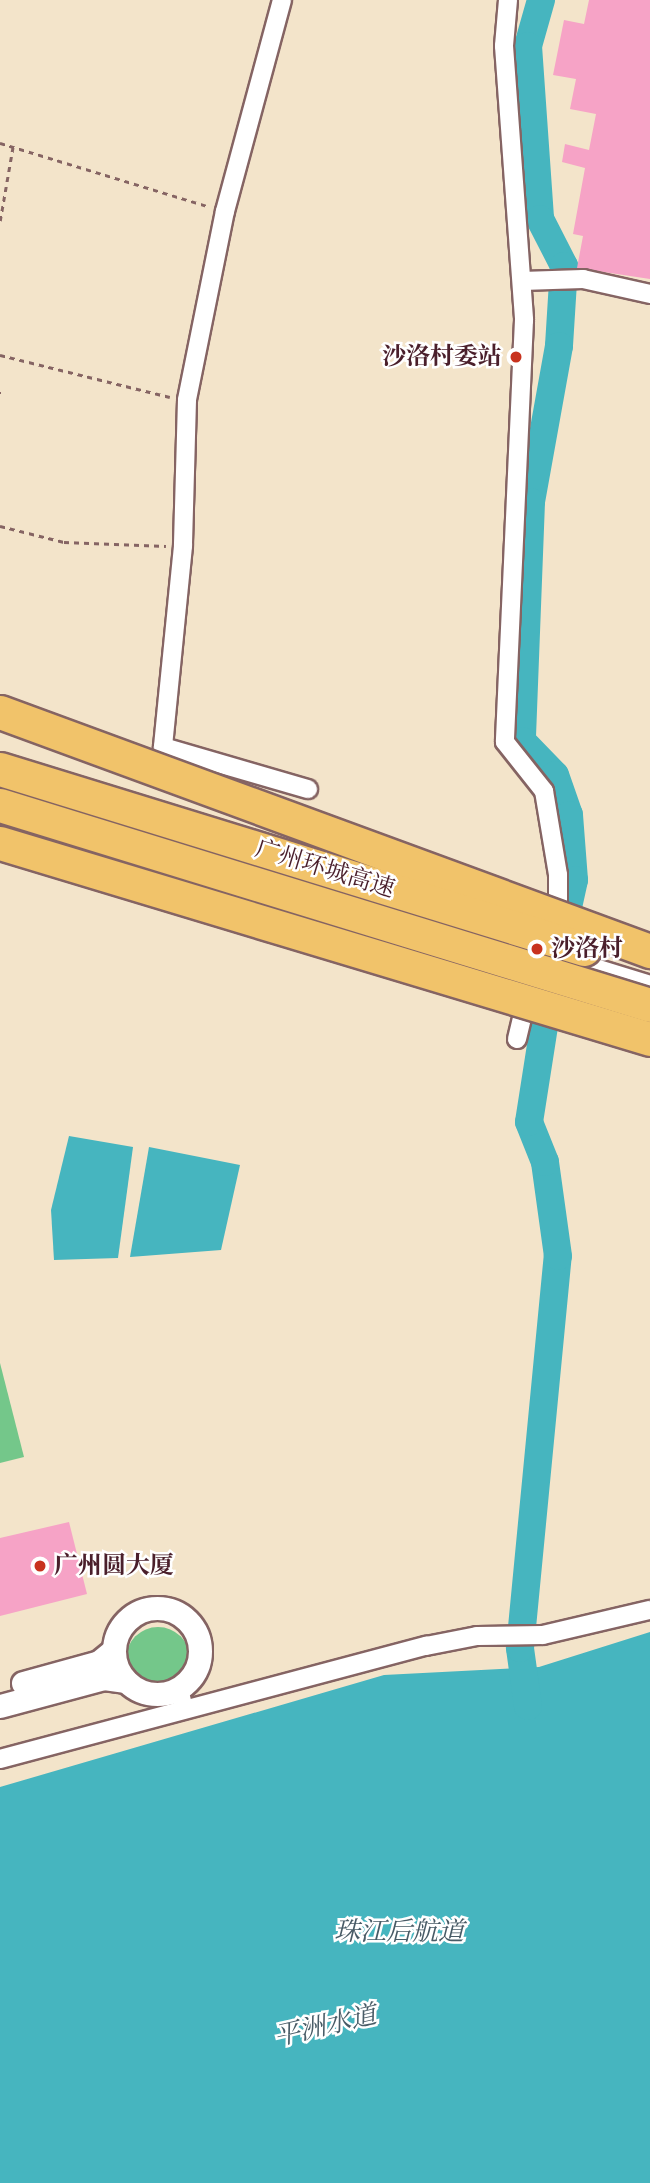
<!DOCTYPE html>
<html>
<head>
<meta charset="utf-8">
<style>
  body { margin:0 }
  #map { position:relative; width:650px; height:2183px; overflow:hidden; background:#f3e4ca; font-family:"IM FELL French Canon","Noto Serif SC",serif }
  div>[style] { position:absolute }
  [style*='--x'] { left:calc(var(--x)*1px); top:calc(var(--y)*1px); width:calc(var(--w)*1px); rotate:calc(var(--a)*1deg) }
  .green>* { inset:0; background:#74c78a }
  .round { border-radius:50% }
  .water>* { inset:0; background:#46b5bf }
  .river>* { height:28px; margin:-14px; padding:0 14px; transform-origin:14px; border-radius:14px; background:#46b5bf }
  .building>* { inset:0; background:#f6a3c6 }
  .path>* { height:2.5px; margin-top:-1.25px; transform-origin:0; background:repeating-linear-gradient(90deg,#856463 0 5px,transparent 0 10px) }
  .roads { filter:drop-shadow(2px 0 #856463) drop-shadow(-2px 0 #856463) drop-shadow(0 2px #856463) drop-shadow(0 -2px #856463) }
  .minor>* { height:18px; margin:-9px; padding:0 9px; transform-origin:9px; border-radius:9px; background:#fff }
  .tertiary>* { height:23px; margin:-11.5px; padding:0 11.5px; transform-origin:11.5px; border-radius:11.5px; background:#fff }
  .tertiary>.ring { margin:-11.5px; padding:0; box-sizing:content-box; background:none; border:23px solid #fff; border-radius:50% }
  .bridges { filter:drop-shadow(2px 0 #856463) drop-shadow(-2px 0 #856463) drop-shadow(0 2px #856463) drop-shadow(0 -2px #856463) }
  .motorway-bridge>* { height:33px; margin:-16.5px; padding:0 16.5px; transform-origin:16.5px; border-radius:16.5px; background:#f1c36a }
  .dots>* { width:19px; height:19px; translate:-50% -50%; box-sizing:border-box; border:4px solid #fff; border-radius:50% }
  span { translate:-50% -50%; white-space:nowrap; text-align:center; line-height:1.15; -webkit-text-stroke:5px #fff; paint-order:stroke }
  .poi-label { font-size:24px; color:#4a1f2b; font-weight:700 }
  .right { translate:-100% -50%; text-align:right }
  .left { translate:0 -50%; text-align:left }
  .street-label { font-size:24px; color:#4a1f2b }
  .water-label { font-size:26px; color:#485b66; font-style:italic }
</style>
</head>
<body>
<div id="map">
  <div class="green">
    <i style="clip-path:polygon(0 1363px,24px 1457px,0 1463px)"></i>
    <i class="round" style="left:126px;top:1627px;width:64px;height:64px"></i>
  </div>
  <div class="water">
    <i style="clip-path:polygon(69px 1136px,133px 1147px,118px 1258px,54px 1260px,51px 1210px)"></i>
    <i style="clip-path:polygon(149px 1147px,240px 1165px,221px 1250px,130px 1257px)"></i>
    <i style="clip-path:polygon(650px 1632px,650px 2183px,0 2183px,0 1787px,384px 1675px,539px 1667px)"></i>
  </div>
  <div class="river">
    <i style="--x:541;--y:0;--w:48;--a:105.8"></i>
    <i style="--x:528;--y:46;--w:173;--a:86"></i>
    <i style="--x:540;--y:219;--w:53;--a:62.9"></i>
    <i style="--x:564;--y:266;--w:80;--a:93.6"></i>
    <i style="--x:559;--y:346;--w:158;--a:100.2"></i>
    <i style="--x:531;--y:502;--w:239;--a:92.2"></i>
    <i style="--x:522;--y:741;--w:47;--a:45.9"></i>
    <i style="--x:555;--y:775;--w:42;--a:70.7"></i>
    <i style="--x:569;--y:815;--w:65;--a:85.6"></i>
    <i style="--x:574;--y:880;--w:60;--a:102.4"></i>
    <i style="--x:528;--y:1706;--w:59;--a:-97.9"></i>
    <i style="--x:520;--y:1648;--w:394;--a:-84.5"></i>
    <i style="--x:558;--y:1256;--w:95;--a:-97.9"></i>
    <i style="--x:545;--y:1162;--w:43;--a:-111.8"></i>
    <i style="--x:529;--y:1122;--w:136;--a:-81.1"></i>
  </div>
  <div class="building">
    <i style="clip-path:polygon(589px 0,650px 0,650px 279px,577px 268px,583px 236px,573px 234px,585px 168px,562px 162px,565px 144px,589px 150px,596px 114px,570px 109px,576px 79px,553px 75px,564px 20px,584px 24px)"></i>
    <i style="clip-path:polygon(69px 1522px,87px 1594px,0 1616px,0 1538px)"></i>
  </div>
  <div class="path">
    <i style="--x:0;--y:143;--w:217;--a:16.9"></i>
    <i style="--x:0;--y:221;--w:76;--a:-80.2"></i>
    <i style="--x:0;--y:355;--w:175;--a:13.9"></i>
    <i style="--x:0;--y:393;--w:1;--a:0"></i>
    <i style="--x:0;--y:526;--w:66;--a:14"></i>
    <i style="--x:64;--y:542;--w:102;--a:2.2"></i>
  </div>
  <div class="roads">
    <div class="minor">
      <i style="--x:282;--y:0;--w:219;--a:105.1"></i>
      <i style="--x:225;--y:211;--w:193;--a:101.4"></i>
      <i style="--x:187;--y:400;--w:146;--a:91.6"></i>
      <i style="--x:183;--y:546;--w:202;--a:95.7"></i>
      <i style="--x:163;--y:747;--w:151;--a:16.2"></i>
      <i style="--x:508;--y:0;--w:46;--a:95"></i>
      <i style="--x:504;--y:46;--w:275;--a:85.8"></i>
      <i style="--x:524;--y:320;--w:422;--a:92.6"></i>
      <i style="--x:505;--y:742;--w:63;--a:51.5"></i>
      <i style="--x:544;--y:791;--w:85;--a:80.5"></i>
      <i style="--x:558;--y:875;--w:49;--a:90"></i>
      <i style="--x:522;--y:281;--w:61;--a:-1.9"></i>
      <i style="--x:583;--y:279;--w:69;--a:12.6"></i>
      <i style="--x:0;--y:787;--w:64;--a:16.4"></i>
      <i style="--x:563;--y:958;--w:91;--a:17.2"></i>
      <i style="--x:517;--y:1039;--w:43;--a:-76.6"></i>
      <i style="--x:179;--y:1689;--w:21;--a:76"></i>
      <i style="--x:0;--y:1759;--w:441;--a:-14.9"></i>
      <i style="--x:426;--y:1646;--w:52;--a:-11.1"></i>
      <i style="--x:477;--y:1636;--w:66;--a:-0.9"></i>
      <i style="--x:543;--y:1635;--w:110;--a:-13.2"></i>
    </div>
    <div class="tertiary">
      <i class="ring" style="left:114px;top:1608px;width:63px;height:63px"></i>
      <i style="--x:23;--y:1683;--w:79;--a:-15.4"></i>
      <i style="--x:99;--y:1662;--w:19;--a:-39"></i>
      <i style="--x:0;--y:1706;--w:108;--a:-15.1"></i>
      <i style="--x:104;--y:1678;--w:22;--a:8"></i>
    </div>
  </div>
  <div class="bridges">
    <div class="motorway-bridge">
      <i style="--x:0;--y:712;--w:693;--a:20.19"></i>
      <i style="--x:0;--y:769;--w:611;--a:17.13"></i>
      <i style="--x:0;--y:805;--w:680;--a:17.1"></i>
      <i style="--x:0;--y:843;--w:679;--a:16.78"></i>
    </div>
  </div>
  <div class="dots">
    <i style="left:516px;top:357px;background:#c8321e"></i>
    <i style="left:537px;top:949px;background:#c8321e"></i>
    <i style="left:40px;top:1566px;background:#c8321e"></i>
  </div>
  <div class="poi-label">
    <span class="right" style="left:502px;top:357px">沙洛村委站</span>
    <span class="left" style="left:551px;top:949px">沙洛村</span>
    <span class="left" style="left:54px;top:1566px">广州圆大厦</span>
  </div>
  <div class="street-label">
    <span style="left:325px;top:869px;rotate:17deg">广州环城高速</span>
  </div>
  <div class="water-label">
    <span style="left:399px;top:1932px">珠江后航道</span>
    <span style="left:325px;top:2026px;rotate:-13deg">平洲水道</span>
  </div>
</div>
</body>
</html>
